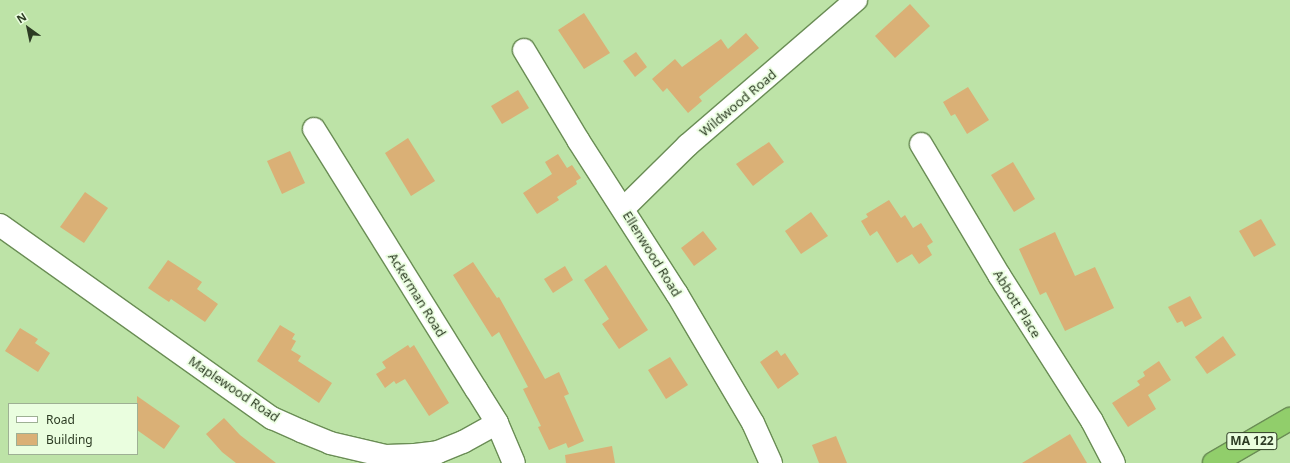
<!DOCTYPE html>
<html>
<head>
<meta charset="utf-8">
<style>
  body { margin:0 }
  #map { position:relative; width:1290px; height:463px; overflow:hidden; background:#bde3a7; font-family:"Noto Sans",sans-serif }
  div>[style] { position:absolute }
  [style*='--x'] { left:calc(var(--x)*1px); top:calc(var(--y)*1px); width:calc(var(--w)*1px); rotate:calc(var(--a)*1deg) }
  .building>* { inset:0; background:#dab076 }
  .roads { filter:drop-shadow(1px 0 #6a8d55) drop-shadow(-1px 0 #6a8d55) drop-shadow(0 1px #6a8d55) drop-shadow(0 -1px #6a8d55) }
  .street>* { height:22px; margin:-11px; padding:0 11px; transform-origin:11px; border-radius:11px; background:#fff }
  .highway>* { height:22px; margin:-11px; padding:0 11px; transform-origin:11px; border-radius:11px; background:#91ce6b }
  span { translate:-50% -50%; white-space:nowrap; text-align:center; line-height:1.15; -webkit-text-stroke:3.5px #eafedf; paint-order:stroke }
  .shield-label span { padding:1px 3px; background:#eafedf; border:1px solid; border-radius:3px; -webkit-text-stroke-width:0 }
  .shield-label { font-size:12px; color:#2d3c24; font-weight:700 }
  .street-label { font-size:13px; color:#2d3c24 }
  .legend { position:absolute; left:8px; top:403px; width:130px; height:52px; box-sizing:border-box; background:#eafedf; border:1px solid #9eb094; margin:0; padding:5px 7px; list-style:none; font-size:12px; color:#2d3c24 }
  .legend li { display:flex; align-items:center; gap:8px; height:20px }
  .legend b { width:20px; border:1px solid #9eb094 }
  .north { position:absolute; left:8px; top:8px; width:40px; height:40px; -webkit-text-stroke:3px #eafedf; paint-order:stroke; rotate:327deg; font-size:11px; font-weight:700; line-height:16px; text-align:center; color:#2d3c24 }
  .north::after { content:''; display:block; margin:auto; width:14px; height:18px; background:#2d3c24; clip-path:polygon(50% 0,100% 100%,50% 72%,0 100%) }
</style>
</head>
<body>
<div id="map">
  <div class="building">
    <i style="clip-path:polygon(910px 4px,930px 26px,895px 58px,875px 36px)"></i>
    <i style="clip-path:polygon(584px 13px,610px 53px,584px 69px,558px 30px)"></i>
    <i style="clip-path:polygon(746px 33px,759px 48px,699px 97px,702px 101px,688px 113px,667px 88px,663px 92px,652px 79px,675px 59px,682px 67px,721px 39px,728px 49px)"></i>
    <i style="clip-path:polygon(636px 52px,647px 67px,635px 77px,623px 61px)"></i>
    <i style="clip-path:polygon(968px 87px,989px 120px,967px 134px,955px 114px,951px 116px,943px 102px)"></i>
    <i style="clip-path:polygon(518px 90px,529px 108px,502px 124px,491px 106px)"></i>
    <i style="clip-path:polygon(408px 138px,435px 181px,411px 196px,385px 153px)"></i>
    <i style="clip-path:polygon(769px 142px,784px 162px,753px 186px,736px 164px)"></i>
    <i style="clip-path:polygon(290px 151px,305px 183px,282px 194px,267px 161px)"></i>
    <i style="clip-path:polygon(558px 154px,567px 168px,572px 165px,581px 178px,576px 181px,577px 184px,557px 197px,559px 200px,537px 214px,523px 193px,552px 174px,545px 162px)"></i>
    <i style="clip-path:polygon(1013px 162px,1035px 199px,1014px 212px,991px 175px)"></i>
    <i style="clip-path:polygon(85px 192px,108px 208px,84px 243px,60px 227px)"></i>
    <i style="clip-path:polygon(889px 200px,901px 218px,905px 215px,913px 228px,921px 223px,933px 242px,927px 246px,932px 255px,919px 264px,912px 254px,897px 263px,877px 231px,870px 236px,861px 221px,868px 217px,866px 214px)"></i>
    <i style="clip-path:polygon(811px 212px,828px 236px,801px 254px,785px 231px)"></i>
    <i style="clip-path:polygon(1261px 219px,1276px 245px,1254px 257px,1239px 231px)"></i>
    <i style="clip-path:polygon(703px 231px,717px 249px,694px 266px,681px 248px)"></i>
    <i style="clip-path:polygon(1055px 232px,1075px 276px,1095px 267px,1114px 308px,1065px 331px,1046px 292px,1040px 295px,1019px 249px)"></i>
    <i style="clip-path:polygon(168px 260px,202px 282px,197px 289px,218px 304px,205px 322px,171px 299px,169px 302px,148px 288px)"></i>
    <i style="clip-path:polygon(473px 262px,497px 298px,499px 297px,545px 379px,559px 372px,569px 394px,564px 396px,584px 441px,568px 448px,566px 443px,549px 450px,538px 427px,541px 426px,523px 389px,528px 387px,499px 332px,492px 337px,453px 275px)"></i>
    <i style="clip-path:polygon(606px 265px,648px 330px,619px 349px,602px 324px,609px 319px,584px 280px)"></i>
    <i style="clip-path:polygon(565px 266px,573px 280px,553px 293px,544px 279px)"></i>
    <i style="clip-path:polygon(1190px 296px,1202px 318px,1185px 327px,1182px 321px,1177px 323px,1168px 307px)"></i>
    <i style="clip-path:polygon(280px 325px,295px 334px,292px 339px,296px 341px,291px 350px,301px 356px,298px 361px,332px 383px,319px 403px,257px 361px)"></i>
    <i style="clip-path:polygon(20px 328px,38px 339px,35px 343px,50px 353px,38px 372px,5px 351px)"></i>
    <i style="clip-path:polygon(1223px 336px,1236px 355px,1207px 374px,1195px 357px)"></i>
    <i style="clip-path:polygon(408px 345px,410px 348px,414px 345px,449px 403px,429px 416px,405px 379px,396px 384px,394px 381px,385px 388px,376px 374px,386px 368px,382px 362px)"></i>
    <i style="clip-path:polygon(777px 350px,781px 356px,785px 353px,799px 374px,778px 389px,760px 362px)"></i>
    <i style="clip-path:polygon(670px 357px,688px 385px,666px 399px,648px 370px)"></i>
    <i style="clip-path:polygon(1159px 361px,1171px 380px,1148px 395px,1156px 409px,1128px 427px,1112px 403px,1140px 385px,1137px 381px,1145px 376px,1143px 372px)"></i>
    <i style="clip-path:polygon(137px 396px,180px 426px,164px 449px,137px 430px)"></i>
    <i style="clip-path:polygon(224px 418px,240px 435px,276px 463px,236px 463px,222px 452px,206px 434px)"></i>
    <i style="clip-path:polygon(1070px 434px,1087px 463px,1022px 463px)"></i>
    <i style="clip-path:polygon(836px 436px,847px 463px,819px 463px,812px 445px)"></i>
    <i style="clip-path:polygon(612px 446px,615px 463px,566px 463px,565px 455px)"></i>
  </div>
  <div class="roads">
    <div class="street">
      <i style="--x:524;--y:50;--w:105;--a:59"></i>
      <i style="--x:578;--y:140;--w:183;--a:57.3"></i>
      <i style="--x:677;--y:294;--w:150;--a:59.5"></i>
      <i style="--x:753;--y:423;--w:44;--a:65.8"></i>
      <i style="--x:314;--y:129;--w:306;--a:58.1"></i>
      <i style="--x:476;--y:389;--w:40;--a:58"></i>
      <i style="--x:497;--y:423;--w:43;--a:67"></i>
      <i style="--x:921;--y:144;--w:152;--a:59.2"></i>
      <i style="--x:999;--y:275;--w:173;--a:57.5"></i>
      <i style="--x:1092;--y:421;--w:47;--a:62.4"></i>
      <i style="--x:623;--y:209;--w:91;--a:-44.6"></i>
      <i style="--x:688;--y:145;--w:222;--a:-40.8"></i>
      <i style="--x:0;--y:225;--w:334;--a:35.4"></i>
      <i style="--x:272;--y:418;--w:32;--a:24"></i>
      <i style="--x:301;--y:431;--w:31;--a:22"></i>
      <i style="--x:330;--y:443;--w:57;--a:13.1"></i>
      <i style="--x:386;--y:456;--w:29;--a:-2"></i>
      <i style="--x:415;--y:455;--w:23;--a:-7"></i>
      <i style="--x:438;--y:452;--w:27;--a:-22"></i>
      <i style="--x:463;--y:442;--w:39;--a:-29"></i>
    </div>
    <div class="highway">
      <i style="--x:1214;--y:463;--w:88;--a:-30.1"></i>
    </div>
  </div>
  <div class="shield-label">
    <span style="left:1252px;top:441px">MA 122</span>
  </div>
  <div class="street-label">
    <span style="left:738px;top:103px;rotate:-40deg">Wildwood Road</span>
    <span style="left:652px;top:254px;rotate:58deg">Ellenwood Road</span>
    <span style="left:417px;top:295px;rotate:58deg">Ackerman Road</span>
    <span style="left:1017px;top:304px;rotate:58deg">Abbott Place</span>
    <span style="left:234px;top:389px;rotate:34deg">Maplewood Road</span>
  </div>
  <ul class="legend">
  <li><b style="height:5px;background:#fff"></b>Road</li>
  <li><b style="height:11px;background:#dab076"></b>Building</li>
  </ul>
  <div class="north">N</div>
</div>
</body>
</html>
